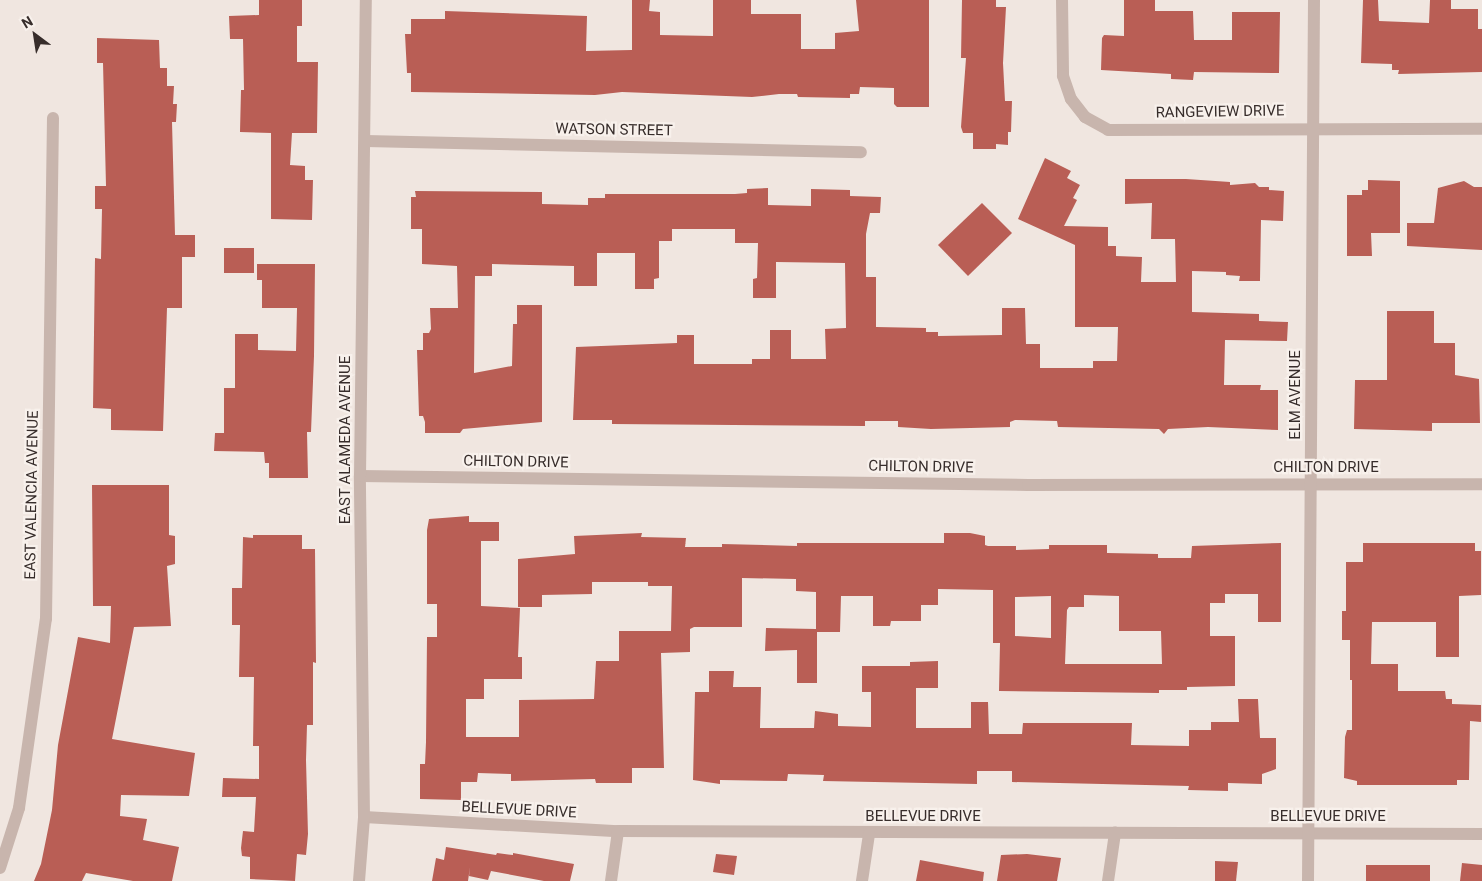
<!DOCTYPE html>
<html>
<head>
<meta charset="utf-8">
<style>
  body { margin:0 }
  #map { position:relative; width:1482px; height:881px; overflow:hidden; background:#f0e6e0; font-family:Roboto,sans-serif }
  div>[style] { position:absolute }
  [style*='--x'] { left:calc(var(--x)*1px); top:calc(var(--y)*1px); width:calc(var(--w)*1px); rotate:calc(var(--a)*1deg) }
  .building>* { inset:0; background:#b95e55 }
  .minor>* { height:12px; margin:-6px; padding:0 6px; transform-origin:6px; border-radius:6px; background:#c8b5ad }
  span { translate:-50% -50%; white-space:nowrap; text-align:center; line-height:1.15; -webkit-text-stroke:4.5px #f8f1ec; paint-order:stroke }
  .street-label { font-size:15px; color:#372d2b }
  .north { position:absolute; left:10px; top:10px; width:50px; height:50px; -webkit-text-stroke:4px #f8f1ec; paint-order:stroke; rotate:329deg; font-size:14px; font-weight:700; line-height:20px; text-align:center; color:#372d2b }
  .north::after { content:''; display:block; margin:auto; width:18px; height:22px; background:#372d2b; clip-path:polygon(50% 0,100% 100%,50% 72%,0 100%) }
</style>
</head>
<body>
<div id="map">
  <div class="building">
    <i style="clip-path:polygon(259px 0,302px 0,302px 26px,297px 26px,297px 62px,318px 62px,317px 133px,292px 133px,290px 165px,305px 166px,305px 180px,313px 180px,312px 220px,271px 219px,271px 133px,240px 132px,241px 90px,244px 90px,243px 39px,230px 39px,229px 16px,259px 15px)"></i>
    <i style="clip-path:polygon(632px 0,650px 0,649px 11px,660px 12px,660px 35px,713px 36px,713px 0,751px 0,751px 14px,801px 14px,801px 49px,835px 49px,835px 33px,859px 31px,856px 0,929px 0,929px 107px,897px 107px,894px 104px,894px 88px,860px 87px,859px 94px,850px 94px,850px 98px,798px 97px,797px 94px,779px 94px,752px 97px,622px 92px,595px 95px,411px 92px,411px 73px,407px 73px,405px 34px,411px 34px,411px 19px,445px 19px,445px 11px,587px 16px,586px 51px,632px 50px)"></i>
    <i style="clip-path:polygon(962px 0,996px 0,996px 7px,1006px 7px,1003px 63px,1005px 101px,1012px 101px,1011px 132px,1008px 132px,1008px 145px,996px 144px,996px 149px,973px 149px,973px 133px,963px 133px,961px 127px,966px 58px,961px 58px)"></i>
    <i style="clip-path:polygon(1124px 0,1155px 0,1155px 11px,1193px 11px,1194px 40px,1232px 40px,1232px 12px,1280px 12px,1279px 73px,1194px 72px,1193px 80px,1171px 79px,1171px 74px,1101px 70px,1102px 38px,1104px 35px,1124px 36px)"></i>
    <i style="clip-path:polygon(1363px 0,1378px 0,1379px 21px,1429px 23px,1430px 0,1451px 0,1451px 9px,1478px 9px,1478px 29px,1482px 29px,1482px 72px,1398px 74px,1399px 70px,1392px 70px,1392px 64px,1361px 63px)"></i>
    <i style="clip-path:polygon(97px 38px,159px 40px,160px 68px,167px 68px,167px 86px,174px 86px,173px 104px,177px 104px,176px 122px,172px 122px,175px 235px,195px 235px,195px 257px,182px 257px,182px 308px,167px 308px,163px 431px,111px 430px,111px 409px,93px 408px,95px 258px,101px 259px,102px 209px,95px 209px,95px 186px,106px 186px,103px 63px,97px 63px)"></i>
    <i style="clip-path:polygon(1045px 158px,1071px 171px,1067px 178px,1080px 185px,1073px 198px,1077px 200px,1064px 226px,1108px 227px,1108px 246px,1116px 246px,1116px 256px,1142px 257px,1141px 282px,1176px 282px,1175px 239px,1151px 239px,1152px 203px,1125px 204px,1125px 179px,1186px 179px,1230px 182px,1230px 185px,1255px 183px,1259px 187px,1269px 187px,1269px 190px,1284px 191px,1283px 221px,1261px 220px,1260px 281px,1239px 281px,1240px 276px,1226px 275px,1226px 272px,1192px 271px,1192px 312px,1259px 314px,1259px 321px,1288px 322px,1287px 341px,1225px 340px,1224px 385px,1261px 385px,1260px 390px,1278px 390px,1278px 430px,1208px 427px,1168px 429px,1164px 434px,1159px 429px,1058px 427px,1057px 421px,1015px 420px,1010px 422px,1010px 427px,931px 429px,898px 427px,898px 421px,865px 421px,865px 426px,612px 424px,612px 420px,573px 420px,576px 347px,677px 343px,677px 335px,694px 335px,694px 364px,752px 364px,752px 359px,770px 359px,770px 330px,791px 330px,791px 359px,826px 359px,825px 329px,846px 328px,845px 263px,776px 262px,776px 298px,753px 298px,753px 279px,757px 278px,758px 243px,735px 243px,735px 229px,672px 229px,672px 241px,659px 241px,659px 278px,654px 279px,654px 289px,635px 289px,635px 253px,597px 253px,597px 286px,574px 286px,574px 266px,492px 264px,492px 276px,475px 276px,474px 373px,512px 366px,513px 324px,517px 324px,517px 305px,542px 305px,542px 422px,463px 429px,460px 433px,425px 433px,425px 422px,423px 416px,419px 416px,417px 350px,423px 350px,423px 333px,429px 333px,431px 329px,430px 308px,458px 308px,457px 266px,422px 264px,422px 229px,411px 229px,411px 197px,416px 197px,415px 191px,542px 192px,542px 204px,588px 205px,588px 198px,605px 198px,605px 194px,735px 194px,747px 193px,747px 189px,768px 188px,768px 205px,811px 206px,811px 189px,850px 190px,850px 196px,881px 197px,880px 213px,870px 213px,866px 234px,866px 277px,876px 277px,876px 327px,926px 328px,926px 332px,938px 332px,938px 336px,1002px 335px,1002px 308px,1025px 308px,1026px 344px,1040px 344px,1040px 368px,1093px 368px,1093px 361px,1117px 361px,1118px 327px,1075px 327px,1075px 245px,1018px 219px)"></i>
    <i style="clip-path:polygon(1368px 180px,1400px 181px,1400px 233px,1371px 233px,1372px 256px,1347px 256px,1347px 195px,1362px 195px,1362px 190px,1368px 190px)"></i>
    <i style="clip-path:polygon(1464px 181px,1474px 187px,1482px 187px,1482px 250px,1407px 246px,1407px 223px,1434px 223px,1438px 188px)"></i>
    <i style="clip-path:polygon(982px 203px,1012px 233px,968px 276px,938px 245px)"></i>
    <i style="clip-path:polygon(224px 248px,254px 248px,254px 273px,224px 273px)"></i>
    <i style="clip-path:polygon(257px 264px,315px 264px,314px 356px,311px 432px,307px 432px,308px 478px,269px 478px,269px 463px,265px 463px,264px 452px,214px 451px,215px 433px,224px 433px,224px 388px,235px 388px,235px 334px,258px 334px,258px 350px,296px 351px,297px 308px,262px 308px,262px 280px,257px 280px)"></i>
    <i style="clip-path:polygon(1387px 311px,1434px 311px,1434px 343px,1455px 343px,1455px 375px,1479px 379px,1480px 423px,1432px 423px,1432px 431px,1354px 429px,1355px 380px,1387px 380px)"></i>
    <i style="clip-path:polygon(92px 485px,169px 485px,169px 535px,175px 536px,175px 564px,167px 566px,171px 626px,134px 627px,112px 739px,195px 753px,189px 796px,121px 795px,120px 816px,147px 819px,143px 840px,179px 847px,172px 881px,133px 881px,86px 873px,82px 881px,34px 881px,41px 864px,52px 810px,58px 745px,78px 637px,110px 643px,111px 606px,93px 606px)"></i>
    <i style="clip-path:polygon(evenodd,469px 516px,469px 522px,499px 522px,499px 541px,481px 541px,481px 606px,520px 608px,518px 657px,522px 657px,522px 679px,484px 679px,484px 699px,466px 699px,466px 737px,519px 737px,519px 700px,594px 699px,596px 661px,619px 661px,619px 631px,671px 631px,672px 586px,648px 586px,648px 582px,592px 582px,592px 594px,542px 595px,542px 607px,518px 607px,518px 559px,575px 554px,574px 536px,642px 533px,641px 537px,686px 538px,685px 547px,722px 547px,722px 544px,797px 546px,797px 543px,944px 543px,944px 533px,970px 533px,985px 536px,985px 545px,988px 546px,1016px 546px,1016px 550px,1049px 549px,1049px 545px,1107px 545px,1107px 553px,1158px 554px,1158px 558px,1191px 558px,1192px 546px,1281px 543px,1281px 622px,1258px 622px,1258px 594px,1225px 594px,1225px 603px,1210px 603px,1210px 636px,1235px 636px,1235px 686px,1187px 687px,1187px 690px,1159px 690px,1159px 693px,999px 691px,1000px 643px,993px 643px,993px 590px,938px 589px,938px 605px,921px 605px,921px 621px,891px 621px,890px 626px,873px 626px,873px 596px,841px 596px,840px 632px,817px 632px,817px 683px,797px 683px,797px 650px,765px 651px,766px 628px,816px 629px,816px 592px,796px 591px,796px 579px,742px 578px,742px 627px,694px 627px,690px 629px,690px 652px,661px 653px,664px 768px,632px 768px,632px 783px,596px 783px,595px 779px,511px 781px,511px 774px,478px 773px,477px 782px,461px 782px,461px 800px,420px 799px,420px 764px,425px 764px,426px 742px,427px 637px,437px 637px,437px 604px,427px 604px,427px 530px,429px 519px,469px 516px,1084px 595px,1119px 596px,1119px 631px,1161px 631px,1162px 664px,1065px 664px,1067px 610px,1069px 607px,1084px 607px,1084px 595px,469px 516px,1051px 596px,1051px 638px,1015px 636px,1015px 597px,1051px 596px)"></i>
    <i style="clip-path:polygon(253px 535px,302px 535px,302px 549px,315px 549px,316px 663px,313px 662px,313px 725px,307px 725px,306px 760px,308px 834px,306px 855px,297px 854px,295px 881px,250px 879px,250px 857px,242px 856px,241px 848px,243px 831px,254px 832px,256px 797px,222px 797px,223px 778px,259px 779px,259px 746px,253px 746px,254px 677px,239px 677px,240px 625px,232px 625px,232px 588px,242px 588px,243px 537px,253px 538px)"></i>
    <i style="clip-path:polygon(1363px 543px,1475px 543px,1475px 551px,1481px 551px,1481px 595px,1459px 596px,1459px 657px,1436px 657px,1436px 622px,1372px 622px,1371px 664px,1398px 664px,1398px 691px,1445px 691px,1446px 699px,1452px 699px,1452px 704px,1481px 705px,1481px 722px,1470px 721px,1469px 780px,1457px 780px,1457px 785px,1357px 785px,1357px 781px,1344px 778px,1345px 737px,1347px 730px,1352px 730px,1352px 680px,1350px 680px,1350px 640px,1342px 640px,1342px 611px,1346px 611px,1346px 562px,1363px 562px)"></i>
    <i style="clip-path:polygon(938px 661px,938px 688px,916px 688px,916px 728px,971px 728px,971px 702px,988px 702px,989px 734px,1022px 734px,1023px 723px,1132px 723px,1131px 745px,1189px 746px,1189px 730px,1211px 730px,1211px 722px,1239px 722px,1238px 699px,1258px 699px,1260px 738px,1276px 738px,1276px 769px,1262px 774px,1262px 784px,1228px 783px,1228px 791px,1188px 790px,1189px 786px,1012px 782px,1012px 771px,977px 771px,977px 784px,823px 781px,824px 775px,788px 774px,787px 781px,720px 780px,720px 784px,693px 780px,695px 692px,709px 692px,709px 671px,734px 671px,733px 687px,761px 687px,760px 728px,814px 728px,815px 711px,838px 714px,838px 726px,871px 727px,871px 692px,862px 692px,862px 666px,910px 666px,910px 662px)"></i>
    <i style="clip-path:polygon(446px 847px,496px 855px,497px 853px,513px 855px,513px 853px,574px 864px,570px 881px,544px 881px,491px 871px,488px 880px,469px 876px,470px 867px,468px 881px,432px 881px,436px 858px,444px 860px)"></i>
    <i style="clip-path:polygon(716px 854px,737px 856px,734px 875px,713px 872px)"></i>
    <i style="clip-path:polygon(1027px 854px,1061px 858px,1057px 881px,997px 881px,1001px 855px)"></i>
    <i style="clip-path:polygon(920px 860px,984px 872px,983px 881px,916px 881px)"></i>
    <i style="clip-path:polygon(1215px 861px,1238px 862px,1236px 881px,1215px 881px)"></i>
    <i style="clip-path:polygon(1462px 863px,1482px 865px,1482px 881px,1460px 881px)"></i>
    <i style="clip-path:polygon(1366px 865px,1430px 865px,1430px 881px,1366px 881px)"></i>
  </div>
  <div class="minor">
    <i style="--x:1062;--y:0;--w:76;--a:89.2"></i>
    <i style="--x:1063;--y:76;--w:24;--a:71"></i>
    <i style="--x:1071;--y:99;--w:23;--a:52"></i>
    <i style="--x:1085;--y:117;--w:26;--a:29"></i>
    <i style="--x:1108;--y:130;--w:374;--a:-0.2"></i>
    <i style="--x:366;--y:141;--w:495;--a:1.3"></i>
    <i style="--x:360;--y:476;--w:668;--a:0.77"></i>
    <i style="--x:1028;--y:485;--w:454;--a:-0.1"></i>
    <i style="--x:364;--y:817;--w:254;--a:3.2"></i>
    <i style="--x:618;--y:831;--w:864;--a:0.2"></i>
    <i style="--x:0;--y:868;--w:63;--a:-72.4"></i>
    <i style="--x:19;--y:808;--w:191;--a:-81.9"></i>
    <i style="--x:46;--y:619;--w:501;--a:-89.2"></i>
    <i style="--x:359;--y:881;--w:64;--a:-85.5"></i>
    <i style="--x:364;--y:817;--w:341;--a:-90.7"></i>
    <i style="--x:360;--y:476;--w:476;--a:-89.3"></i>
    <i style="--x:611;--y:881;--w:50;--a:-82"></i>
    <i style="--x:862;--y:881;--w:48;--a:-81.5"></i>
    <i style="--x:1108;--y:881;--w:49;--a:-81.7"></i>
    <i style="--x:1308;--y:881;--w:881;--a:-89.61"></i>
  </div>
  <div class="street-label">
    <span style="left:1220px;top:112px;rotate:-1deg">RANGEVIEW DRIVE</span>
    <span style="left:614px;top:130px;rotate:1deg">WATSON STREET</span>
    <span style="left:1296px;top:395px;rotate:-90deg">ELM AVENUE</span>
    <span style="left:346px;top:440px;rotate:-90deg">EAST ALAMEDA AVENUE</span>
    <span style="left:516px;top:462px;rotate:1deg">CHILTON DRIVE</span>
    <span style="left:921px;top:467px;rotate:1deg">CHILTON DRIVE</span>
    <span style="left:1326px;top:468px">CHILTON DRIVE</span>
    <span style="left:32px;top:495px;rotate:-89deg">EAST VALENCIA AVENUE</span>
    <span style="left:519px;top:810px;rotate:3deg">BELLEVUE DRIVE</span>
    <span style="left:923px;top:817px">BELLEVUE DRIVE</span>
    <span style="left:1328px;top:817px">BELLEVUE DRIVE</span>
  </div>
  <div class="north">N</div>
</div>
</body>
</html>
